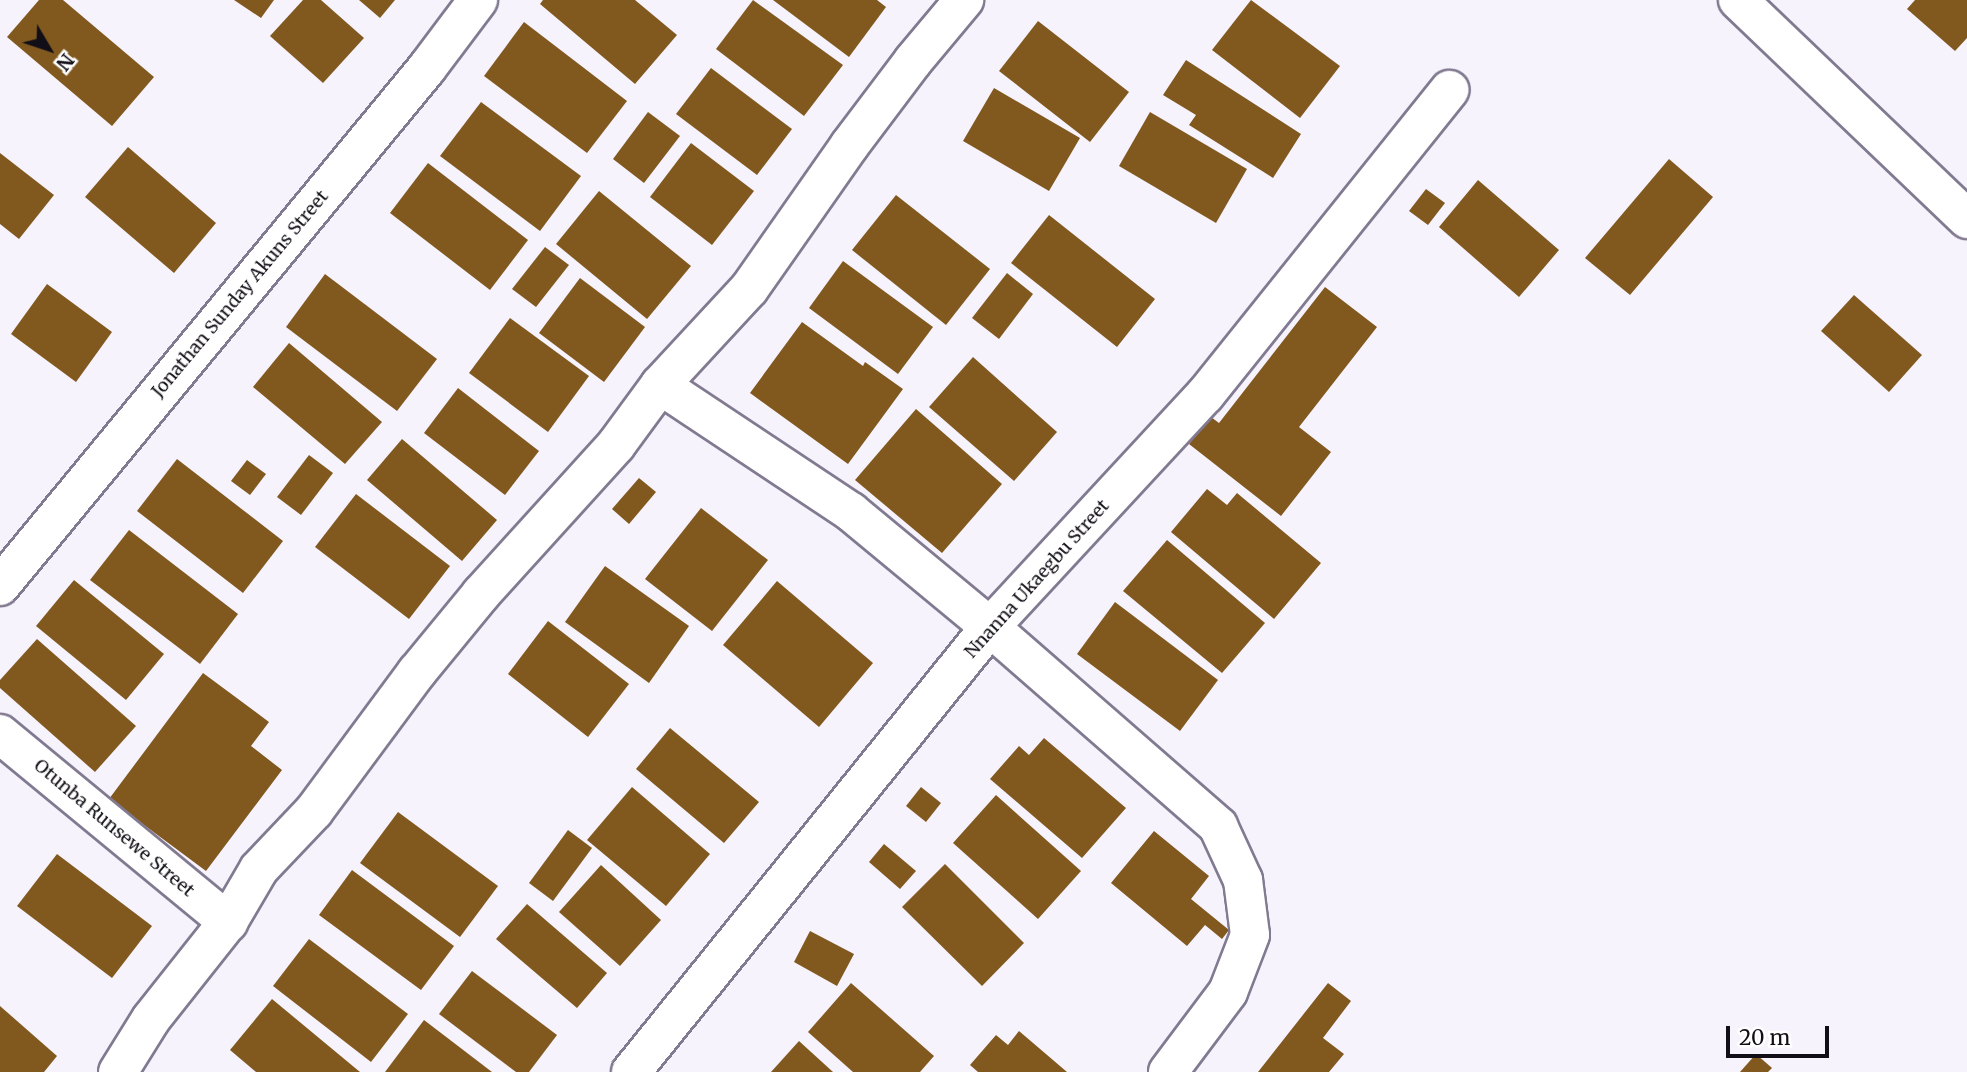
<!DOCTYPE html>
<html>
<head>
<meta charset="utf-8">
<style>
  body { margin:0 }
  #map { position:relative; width:1967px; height:1072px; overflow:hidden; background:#f6f3fd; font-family:Merriweather,serif }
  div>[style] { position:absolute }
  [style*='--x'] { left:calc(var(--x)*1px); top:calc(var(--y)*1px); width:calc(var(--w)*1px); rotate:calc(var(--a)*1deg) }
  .building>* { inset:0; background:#81591f }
  .roads { filter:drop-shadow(2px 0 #827a90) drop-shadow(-2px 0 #827a90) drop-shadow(0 2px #827a90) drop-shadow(0 -2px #827a90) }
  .minor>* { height:38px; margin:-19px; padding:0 19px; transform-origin:19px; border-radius:19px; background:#fff }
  span { translate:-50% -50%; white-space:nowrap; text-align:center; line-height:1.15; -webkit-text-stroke:5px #fff; paint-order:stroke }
  .street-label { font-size:18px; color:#120e17 }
  .north { position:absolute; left:14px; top:14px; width:70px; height:70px; -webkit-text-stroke:5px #fff; paint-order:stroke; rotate:129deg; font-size:19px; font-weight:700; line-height:28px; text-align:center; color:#120e17 }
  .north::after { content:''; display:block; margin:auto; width:24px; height:32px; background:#120e17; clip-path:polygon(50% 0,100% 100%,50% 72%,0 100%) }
  .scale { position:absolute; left:1726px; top:1026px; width:103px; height:32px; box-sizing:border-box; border:4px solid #120e17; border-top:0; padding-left:9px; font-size:21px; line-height:24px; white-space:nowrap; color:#120e17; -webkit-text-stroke:5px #fff; paint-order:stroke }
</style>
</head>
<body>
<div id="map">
  <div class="building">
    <i style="clip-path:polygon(39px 0,63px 0,154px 77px,112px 126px,7px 37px)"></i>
    <i style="clip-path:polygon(234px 0,274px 0,261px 18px)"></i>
    <i style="clip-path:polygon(303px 0,321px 0,364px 38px,323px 83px,270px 36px)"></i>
    <i style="clip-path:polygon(359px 0,395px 0,380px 18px)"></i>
    <i style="clip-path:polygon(543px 0,635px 0,677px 35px,635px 84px,540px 4px)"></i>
    <i style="clip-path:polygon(753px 0,843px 65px,804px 116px,716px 49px)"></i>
    <i style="clip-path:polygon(773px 0,877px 0,886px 7px,849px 57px)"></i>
    <i style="clip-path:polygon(1251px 0,1340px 66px,1300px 118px,1212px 50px)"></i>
    <i style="clip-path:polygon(1915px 0,1967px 0,1967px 38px,1955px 51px,1907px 9px)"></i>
    <i style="clip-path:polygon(1038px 21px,1129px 92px,1090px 142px,999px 71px)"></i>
    <i style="clip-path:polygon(524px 22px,627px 101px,587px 153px,484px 76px)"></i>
    <i style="clip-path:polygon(1186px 60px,1301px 134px,1273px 178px,1189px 125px,1196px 115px,1163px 95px)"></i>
    <i style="clip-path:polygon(711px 68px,792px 129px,757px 175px,676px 114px)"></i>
    <i style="clip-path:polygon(994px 88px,1080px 138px,1049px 191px,963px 141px)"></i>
    <i style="clip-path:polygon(481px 102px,581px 176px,540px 231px,440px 156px)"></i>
    <i style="clip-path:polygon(648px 112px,680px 136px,644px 183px,613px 159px)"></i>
    <i style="clip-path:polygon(1150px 112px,1247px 169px,1216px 223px,1119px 166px)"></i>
    <i style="clip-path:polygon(691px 143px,754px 191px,712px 245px,650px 197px)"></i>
    <i style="clip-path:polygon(128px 147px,216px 223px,174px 273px,85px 197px)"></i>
    <i style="clip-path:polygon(0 153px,54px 195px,19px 239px,0 224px)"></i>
    <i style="clip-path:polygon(1669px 159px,1713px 197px,1630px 295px,1585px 258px)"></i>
    <i style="clip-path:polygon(428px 163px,528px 240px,490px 290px,390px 213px)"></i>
    <i style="clip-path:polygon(1478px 180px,1559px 250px,1519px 297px,1439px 227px)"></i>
    <i style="clip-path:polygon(1426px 189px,1445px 203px,1428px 225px,1409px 211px)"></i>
    <i style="clip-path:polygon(599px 191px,691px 266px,647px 319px,556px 244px)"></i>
    <i style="clip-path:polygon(896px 195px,990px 269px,946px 325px,852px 250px)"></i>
    <i style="clip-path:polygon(1049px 215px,1155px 299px,1117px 347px,1011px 263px)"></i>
    <i style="clip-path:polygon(545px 247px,569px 265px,536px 307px,512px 289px)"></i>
    <i style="clip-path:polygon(843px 261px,933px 327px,898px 374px,809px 308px)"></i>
    <i style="clip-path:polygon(1007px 273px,1033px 294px,999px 339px,972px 318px)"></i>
    <i style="clip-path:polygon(325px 274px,437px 359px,397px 411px,286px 327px)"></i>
    <i style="clip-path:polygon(580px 278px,645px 327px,604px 382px,539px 333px)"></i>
    <i style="clip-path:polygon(47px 284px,112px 332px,76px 382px,11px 334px)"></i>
    <i style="clip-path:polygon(1325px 287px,1377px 327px,1299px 427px,1331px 452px,1281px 516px,1189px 444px,1211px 417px,1219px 423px)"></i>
    <i style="clip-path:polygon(1854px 295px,1922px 355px,1889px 392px,1821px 331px)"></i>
    <i style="clip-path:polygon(510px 318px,589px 376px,548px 432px,469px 373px)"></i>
    <i style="clip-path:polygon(802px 322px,863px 366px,865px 362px,903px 389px,848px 464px,750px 393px)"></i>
    <i style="clip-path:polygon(289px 343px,382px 422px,345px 464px,253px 387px)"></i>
    <i style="clip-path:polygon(973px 357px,1057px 432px,1014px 481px,929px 407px)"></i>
    <i style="clip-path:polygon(458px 388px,539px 451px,505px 495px,424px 433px)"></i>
    <i style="clip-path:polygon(916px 409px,1002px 484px,942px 553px,855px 480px)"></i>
    <i style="clip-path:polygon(402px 439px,497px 520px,462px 561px,367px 480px)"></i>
    <i style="clip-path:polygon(309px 455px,333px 473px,301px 515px,277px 497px)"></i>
    <i style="clip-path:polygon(177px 459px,283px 541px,243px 593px,137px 511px)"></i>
    <i style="clip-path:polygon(247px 460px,266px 474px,250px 495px,231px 481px)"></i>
    <i style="clip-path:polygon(639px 478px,656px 492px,629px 524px,612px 509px)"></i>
    <i style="clip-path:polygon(1207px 489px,1227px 505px,1237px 493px,1321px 563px,1274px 619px,1171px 532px)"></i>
    <i style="clip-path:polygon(356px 494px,450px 566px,409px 619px,315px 547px)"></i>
    <i style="clip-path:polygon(701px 508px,768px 560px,712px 631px,645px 579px)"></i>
    <i style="clip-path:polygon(129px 530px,238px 614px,200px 664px,90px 580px)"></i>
    <i style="clip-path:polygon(1167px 540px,1265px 623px,1222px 673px,1123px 591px)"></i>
    <i style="clip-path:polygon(605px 566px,689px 626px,649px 683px,565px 622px)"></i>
    <i style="clip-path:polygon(74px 580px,164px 654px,126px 700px,36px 626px)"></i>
    <i style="clip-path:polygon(777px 581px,873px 663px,819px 727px,723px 645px)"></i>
    <i style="clip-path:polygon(1115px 602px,1218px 680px,1180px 731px,1077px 654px)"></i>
    <i style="clip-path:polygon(548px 621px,629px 684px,588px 737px,508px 674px)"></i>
    <i style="clip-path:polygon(37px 639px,136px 726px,95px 772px,0 688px,0 680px)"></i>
    <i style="clip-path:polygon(203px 673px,269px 722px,251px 746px,282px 770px,206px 871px,109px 799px)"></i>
    <i style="clip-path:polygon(670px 728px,759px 802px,724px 843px,636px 769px)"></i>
    <i style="clip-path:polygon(1044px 738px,1126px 808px,1082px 858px,990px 779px,1019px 746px,1029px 755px)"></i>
    <i style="clip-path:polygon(632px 787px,710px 854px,666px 906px,587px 840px)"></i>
    <i style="clip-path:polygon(921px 787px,941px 803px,926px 822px,906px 806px)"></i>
    <i style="clip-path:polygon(996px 795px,1081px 871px,1038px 919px,953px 843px)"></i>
    <i style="clip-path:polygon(398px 812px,498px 886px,460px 937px,360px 863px)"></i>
    <i style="clip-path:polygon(568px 830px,592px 848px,553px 901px,529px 883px)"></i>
    <i style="clip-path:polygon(1154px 831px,1209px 876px,1191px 899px,1229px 930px,1222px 939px,1205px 925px,1187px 946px,1111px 883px)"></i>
    <i style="clip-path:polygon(884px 844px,916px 871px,900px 889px,869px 862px)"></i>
    <i style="clip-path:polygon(57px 854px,152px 926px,112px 978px,17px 906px)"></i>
    <i style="clip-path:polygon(945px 864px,1024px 943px,982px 986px,902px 907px)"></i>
    <i style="clip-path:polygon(601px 865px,661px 920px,620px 966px,559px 912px)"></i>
    <i style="clip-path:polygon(352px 870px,454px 946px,421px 990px,319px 915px)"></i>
    <i style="clip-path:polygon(527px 904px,607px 973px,577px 1008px,496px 939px)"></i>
    <i style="clip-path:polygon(810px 931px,854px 954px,837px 986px,794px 962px)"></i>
    <i style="clip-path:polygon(309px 939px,408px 1014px,371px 1062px,273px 986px)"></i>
    <i style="clip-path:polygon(472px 971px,557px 1035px,529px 1072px,516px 1072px,439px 1014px)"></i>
    <i style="clip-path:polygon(851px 983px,934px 1056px,920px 1072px,853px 1072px,808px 1032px)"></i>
    <i style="clip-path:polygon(1328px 983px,1351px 1001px,1323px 1038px,1344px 1054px,1329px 1072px,1258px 1072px)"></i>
    <i style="clip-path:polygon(272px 999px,360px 1072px,256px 1072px,230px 1050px)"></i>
    <i style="clip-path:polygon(0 1006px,57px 1056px,44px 1072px,0 1072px)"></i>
    <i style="clip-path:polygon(424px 1020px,492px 1072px,385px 1072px)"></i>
    <i style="clip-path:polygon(1019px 1031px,1067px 1072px,978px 1072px,970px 1065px,996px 1035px,1008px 1045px)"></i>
    <i style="clip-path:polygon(799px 1041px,833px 1072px,771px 1072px)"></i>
    <i style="clip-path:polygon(1756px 1054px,1772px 1068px,1768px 1072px,1740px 1072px)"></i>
  </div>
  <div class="roads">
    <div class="minor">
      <i style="--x:1738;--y:0;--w:317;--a:43.7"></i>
      <i style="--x:660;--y:385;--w:229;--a:33.6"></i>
      <i style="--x:851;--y:512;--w:180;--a:39.6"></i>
      <i style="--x:990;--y:627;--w:303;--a:41.1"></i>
      <i style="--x:1218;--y:826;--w:60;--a:65.2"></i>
      <i style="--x:1243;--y:880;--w:55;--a:82.7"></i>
      <i style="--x:1250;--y:935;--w:61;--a:111.1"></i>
      <i style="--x:1228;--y:992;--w:100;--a:126.9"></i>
      <i style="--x:0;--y:586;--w:671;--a:-50.5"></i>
      <i style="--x:427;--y:68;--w:85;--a:-53.1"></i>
      <i style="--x:0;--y:734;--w:296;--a:39.5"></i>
      <i style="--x:118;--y:1072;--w:62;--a:-58.1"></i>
      <i style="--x:151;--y:1019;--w:124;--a:-51.6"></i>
      <i style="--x:228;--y:922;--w:61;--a:-59.7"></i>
      <i style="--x:259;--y:869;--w:80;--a:-46.5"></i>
      <i style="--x:314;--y:811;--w:173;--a:-53.5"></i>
      <i style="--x:417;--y:672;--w:101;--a:-50.6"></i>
      <i style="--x:481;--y:594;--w:201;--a:-47.8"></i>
      <i style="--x:616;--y:445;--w:74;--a:-53.7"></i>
      <i style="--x:660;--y:385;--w:131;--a:-47.2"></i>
      <i style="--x:749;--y:289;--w:174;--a:-55"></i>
      <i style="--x:849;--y:146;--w:106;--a:-53"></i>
      <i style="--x:913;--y:61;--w:80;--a:-50.1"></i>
      <i style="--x:631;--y:1072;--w:572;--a:-51.11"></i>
      <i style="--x:990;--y:627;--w:316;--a:-47.2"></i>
      <i style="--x:1205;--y:395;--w:391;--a:-51.3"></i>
    </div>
  </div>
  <div class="street-label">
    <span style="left:240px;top:294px;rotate:-50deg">Jonathan Sunday Akuns Street</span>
    <span style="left:1037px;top:579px;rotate:-48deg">Nnanna Ukaegbu Street</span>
    <span style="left:114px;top:828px;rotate:40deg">Otunba Runsewe Street</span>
  </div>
  <div class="north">N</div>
  <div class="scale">20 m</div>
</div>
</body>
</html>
